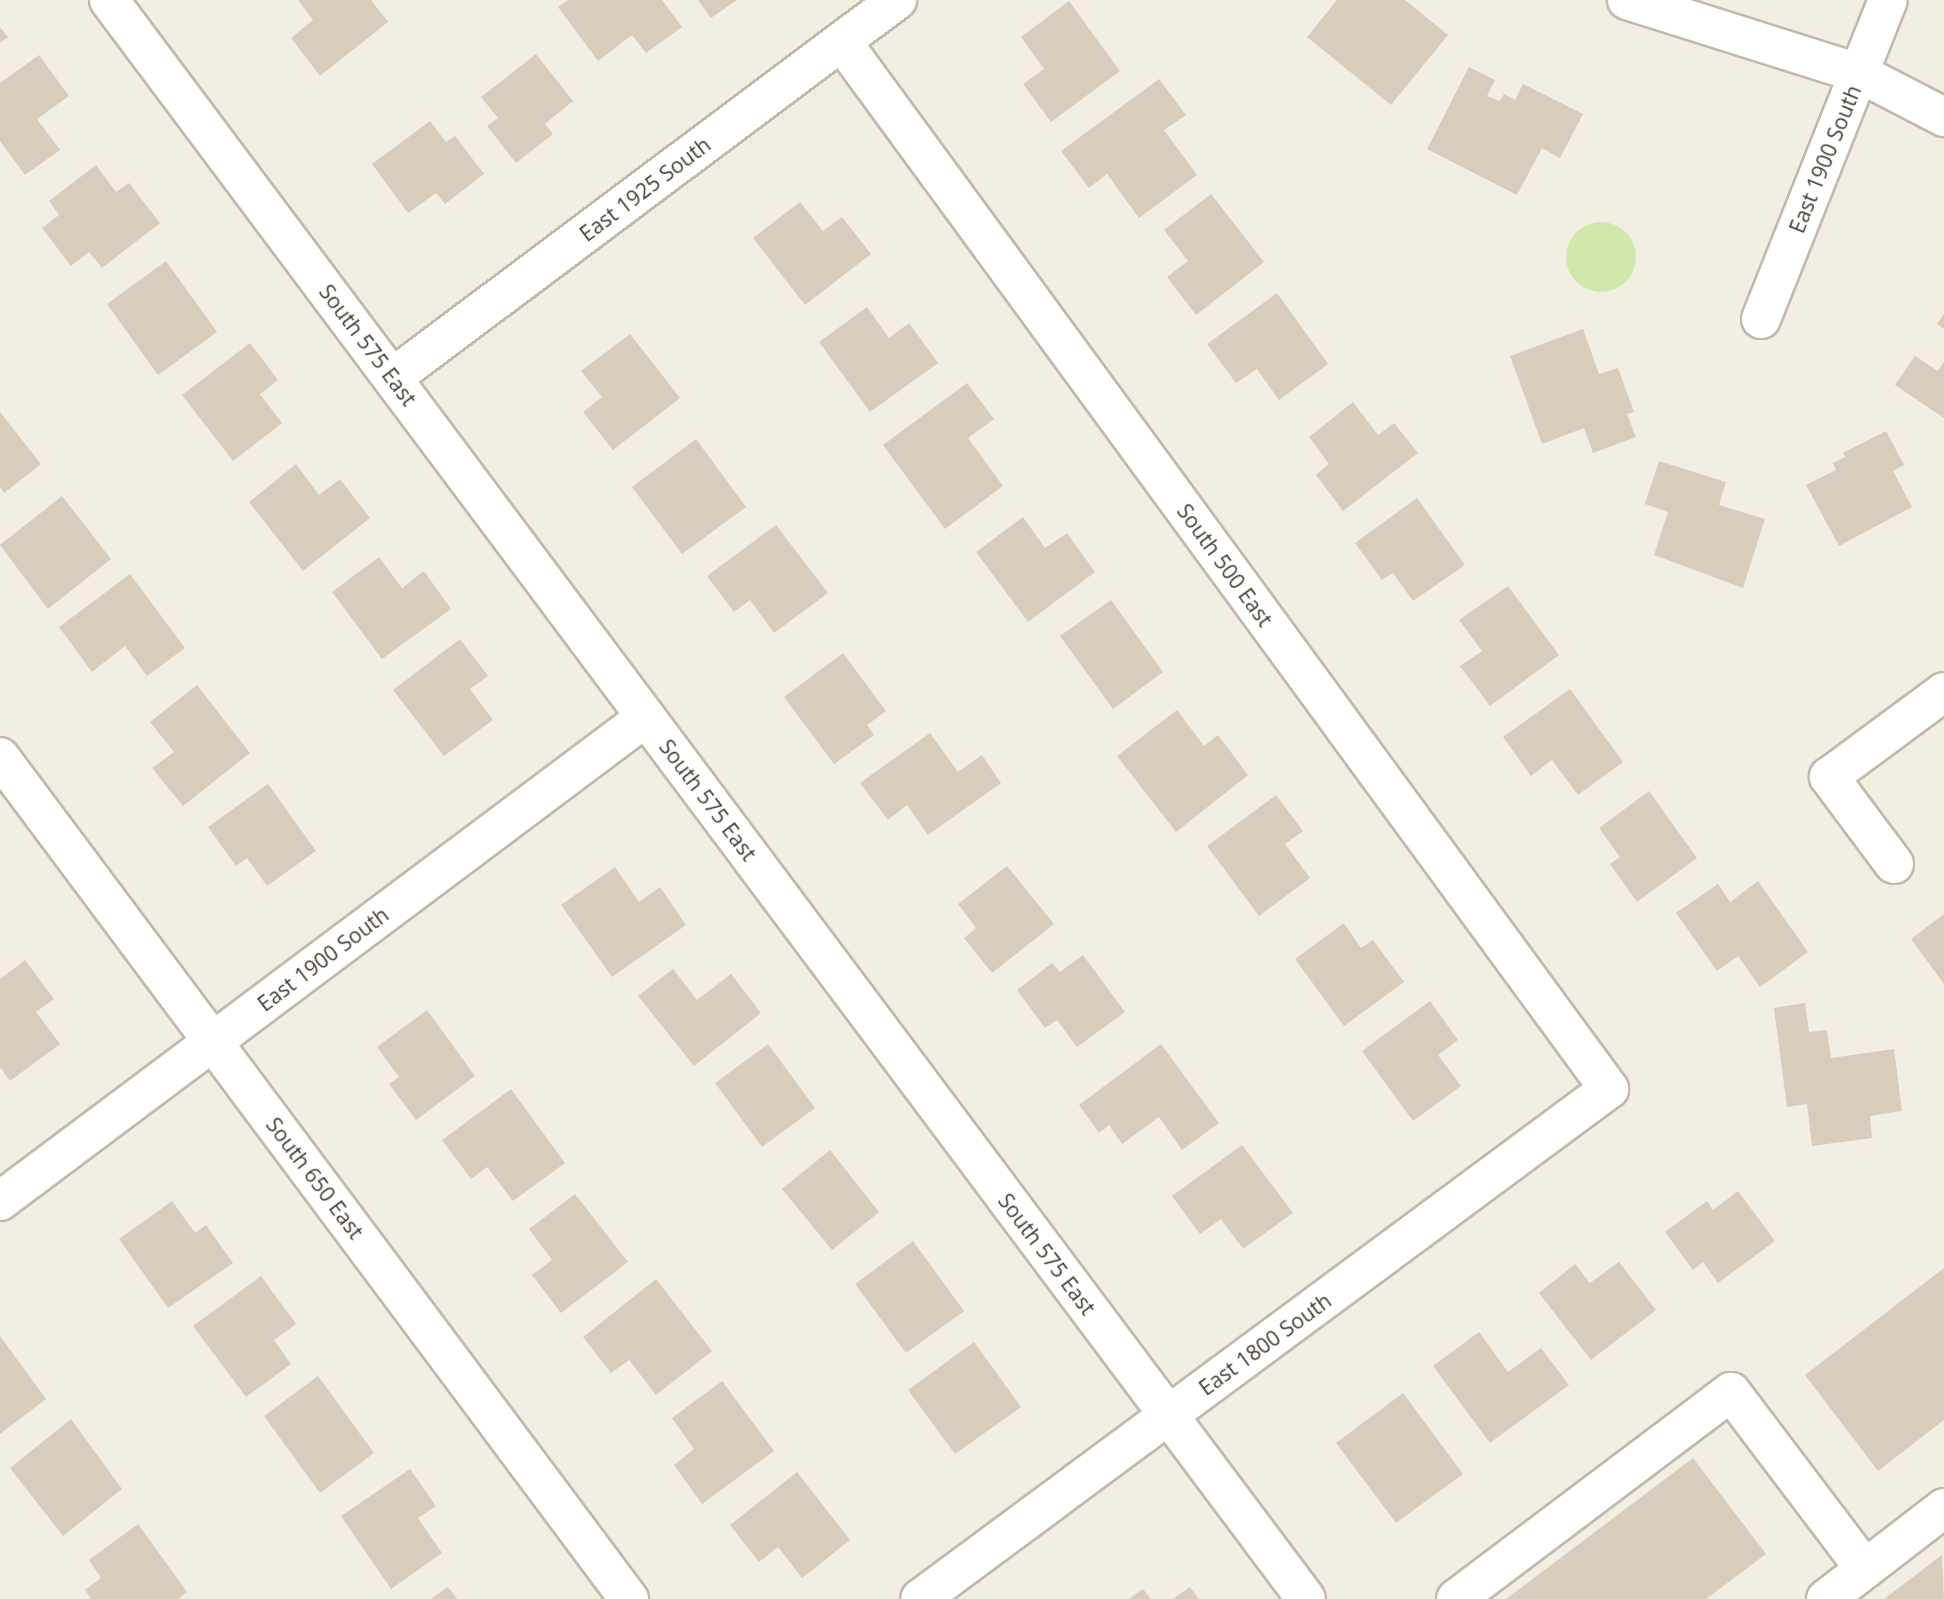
<!DOCTYPE html>
<html>
<head>
<meta charset="utf-8">
<style>
  body { margin:0 }
  #map { position:relative; width:1944px; height:1599px; overflow:hidden; background:#f3eee4; font-family:"Open Sans",sans-serif }
  div>[style] { position:absolute }
  [style*='--x'] { left:calc(var(--x)*1px); top:calc(var(--y)*1px); width:calc(var(--w)*1px); rotate:calc(var(--a)*1deg) }
  .green>* { inset:0; background:#cee9ab }
  .round { border-radius:50% }
  .building>* { inset:0; background:#d8ccbc }
  .roads { filter:drop-shadow(2px 0 #c1b9a9) drop-shadow(-2px 0 #c1b9a9) drop-shadow(0 2px #c1b9a9) drop-shadow(0 -2px #c1b9a9) }
  .minor>* { height:38px; margin:-19px; padding:0 19px; transform-origin:19px; border-radius:19px; background:#fff }
  span { translate:-50% -50%; white-space:nowrap; text-align:center; line-height:1.15; -webkit-text-stroke:6px #fff; paint-order:stroke }
  .street-label { font-size:21px; color:#453e34 }
</style>
</head>
<body>
<div id="map">
  <div class="green">
    <i class="round" style="left:1566px;top:222px;width:70px;height:70px"></i>
  </div>
  <div class="building">
    <i style="clip-path:polygon(298px 0,371px 0,388px 22px,320px 76px,291px 38px,313px 20px)"></i>
    <i style="clip-path:polygon(568px 0,662px 0,682px 27px,646px 53px,632px 35px,598px 61px,558px 7px)"></i>
    <i style="clip-path:polygon(698px 0,737px 0,711px 18px)"></i>
    <i style="clip-path:polygon(1337px 0,1405px 0,1448px 35px,1391px 105px,1307px 37px)"></i>
    <i style="clip-path:polygon(1069px 1px,1120px 71px,1051px 122px,1023px 84px,1044px 69px,1021px 37px)"></i>
    <i style="clip-path:polygon(0 27px,8px 37px,0 43px)"></i>
    <i style="clip-path:polygon(536px 54px,573px 101px,545px 124px,553px 134px,516px 163px,487px 126px,498px 118px,481px 97px)"></i>
    <i style="clip-path:polygon(39px 55px,69px 96px,37px 119px,60px 150px,25px 175px,0 141px,0 83px)"></i>
    <i style="clip-path:polygon(1469px 67px,1495px 80px,1487px 96px,1500px 101px,1504px 94px,1515px 100px,1523px 84px,1583px 114px,1560px 158px,1542px 148px,1517px 195px,1427px 149px)"></i>
    <i style="clip-path:polygon(1159px 79px,1186px 115px,1164px 130px,1197px 175px,1139px 218px,1107px 174px,1089px 188px,1061px 151px)"></i>
    <i style="clip-path:polygon(430px 121px,446px 142px,455px 136px,484px 174px,445px 204px,436px 193px,408px 213px,372px 164px)"></i>
    <i style="clip-path:polygon(96px 165px,116px 192px,129px 183px,160px 223px,102px 268px,89px 252px,71px 266px,42px 228px,59px 215px,49px 201px)"></i>
    <i style="clip-path:polygon(1211px 194px,1264px 262px,1196px 315px,1167px 277px,1188px 261px,1164px 230px)"></i>
    <i style="clip-path:polygon(800px 202px,823px 231px,842px 217px,871px 254px,805px 305px,753px 238px)"></i>
    <i style="clip-path:polygon(166px 261px,217px 332px,158px 375px,107px 304px)"></i>
    <i style="clip-path:polygon(1277px 293px,1328px 364px,1279px 400px,1257px 369px,1236px 383px,1207px 344px)"></i>
    <i style="clip-path:polygon(867px 307px,889px 338px,909px 323px,938px 363px,870px 412px,819px 342px)"></i>
    <i style="clip-path:polygon(1944px 314px,1944px 329px,1937px 324px)"></i>
    <i style="clip-path:polygon(1583px 329px,1599px 374px,1618px 368px,1634px 412px,1627px 414px,1636px 437px,1593px 453px,1584px 428px,1542px 444px,1510px 356px)"></i>
    <i style="clip-path:polygon(630px 334px,680px 398px,613px 450px,583px 412px,602px 397px,581px 371px)"></i>
    <i style="clip-path:polygon(250px 343px,278px 380px,260px 394px,282px 423px,233px 461px,182px 395px)"></i>
    <i style="clip-path:polygon(1915px 356px,1938px 371px,1944px 362px,1944px 418px,1895px 385px)"></i>
    <i style="clip-path:polygon(967px 383px,994px 419px,968px 438px,1003px 486px,945px 529px,883px 445px)"></i>
    <i style="clip-path:polygon(1353px 402px,1378px 435px,1394px 423px,1418px 453px,1343px 511px,1316px 475px,1329px 464px,1309px 437px)"></i>
    <i style="clip-path:polygon(0 412px,41px 464px,4px 493px,0 487px)"></i>
    <i style="clip-path:polygon(1886px 431px,1904px 465px,1893px 471px,1912px 507px,1839px 546px,1806px 485px,1836px 470px,1833px 463px,1845px 457px,1843px 453px)"></i>
    <i style="clip-path:polygon(696px 439px,746px 507px,682px 554px,632px 487px)"></i>
    <i style="clip-path:polygon(1659px 461px,1726px 482px,1719px 505px,1765px 519px,1743px 588px,1654px 555px,1668px 512px,1645px 504px)"></i>
    <i style="clip-path:polygon(296px 464px,319px 495px,340px 479px,370px 518px,303px 571px,249px 502px)"></i>
    <i style="clip-path:polygon(62px 496px,111px 559px,48px 609px,0 545px)"></i>
    <i style="clip-path:polygon(1417px 498px,1465px 565px,1413px 601px,1393px 573px,1382px 580px,1355px 543px)"></i>
    <i style="clip-path:polygon(1023px 517px,1045px 548px,1067px 533px,1095px 572px,1028px 622px,976px 552px)"></i>
    <i style="clip-path:polygon(776px 525px,828px 593px,774px 633px,750px 600px,734px 612px,707px 576px)"></i>
    <i style="clip-path:polygon(379px 557px,402px 588px,424px 571px,451px 609px,382px 659px,332px 592px)"></i>
    <i style="clip-path:polygon(130px 574px,185px 648px,147px 676px,125px 646px,92px 672px,59px 627px)"></i>
    <i style="clip-path:polygon(1508px 586px,1559px 655px,1490px 706px,1460px 666px,1482px 651px,1459px 620px)"></i>
    <i style="clip-path:polygon(1111px 600px,1163px 672px,1113px 709px,1060px 636px)"></i>
    <i style="clip-path:polygon(460px 639px,488px 676px,470px 689px,493px 720px,444px 756px,393px 690px)"></i>
    <i style="clip-path:polygon(843px 653px,886px 711px,867px 725px,874px 735px,834px 764px,784px 697px)"></i>
    <i style="clip-path:polygon(197px 685px,250px 753px,183px 806px,152px 768px,174px 752px,150px 722px)"></i>
    <i style="clip-path:polygon(1570px 689px,1623px 762px,1578px 795px,1552px 760px,1531px 776px,1503px 737px)"></i>
    <i style="clip-path:polygon(1177px 710px,1204px 746px,1218px 735px,1248px 775px,1176px 832px,1117px 756px)"></i>
    <i style="clip-path:polygon(930px 733px,958px 772px,982px 755px,1001px 783px,928px 835px,907px 805px,888px 820px,860px 783px)"></i>
    <i style="clip-path:polygon(268px 784px,316px 851px,267px 886px,247px 858px,236px 866px,208px 827px)"></i>
    <i style="clip-path:polygon(1649px 791px,1697px 858px,1637px 902px,1610px 864px,1620px 857px,1599px 828px)"></i>
    <i style="clip-path:polygon(1276px 795px,1303px 831px,1285px 844px,1310px 878px,1259px 916px,1207px 846px)"></i>
    <i style="clip-path:polygon(1007px 866px,1054px 924px,992px 973px,964px 938px,976px 928px,958px 904px)"></i>
    <i style="clip-path:polygon(615px 867px,639px 902px,660px 887px,686px 925px,612px 977px,561px 905px)"></i>
    <i style="clip-path:polygon(1758px 881px,1808px 952px,1760px 987px,1738px 956px,1717px 971px,1676px 913px,1718px 884px,1730px 902px)"></i>
    <i style="clip-path:polygon(1944px 914px,1944px 984px,1911px 939px)"></i>
    <i style="clip-path:polygon(1344px 923px,1361px 948px,1373px 940px,1404px 982px,1344px 1026px,1295px 959px)"></i>
    <i style="clip-path:polygon(1083px 955px,1125px 1012px,1077px 1047px,1057px 1020px,1045px 1028px,1017px 990px,1052px 963px,1060px 972px)"></i>
    <i style="clip-path:polygon(25px 960px,54px 999px,36px 1012px,60px 1044px,10px 1081px,0 1067px,0 979px)"></i>
    <i style="clip-path:polygon(673px 969px,697px 1000px,731px 974px,761px 1013px,694px 1066px,638px 996px)"></i>
    <i style="clip-path:polygon(1430px 1001px,1458px 1040px,1438px 1055px,1461px 1086px,1413px 1121px,1362px 1051px)"></i>
    <i style="clip-path:polygon(1805px 1003px,1809px 1032px,1827px 1030px,1831px 1058px,1894px 1049px,1902px 1111px,1870px 1116px,1872px 1138px,1812px 1146px,1807px 1104px,1787px 1107px,1774px 1008px)"></i>
    <i style="clip-path:polygon(427px 1010px,475px 1076px,416px 1120px,389px 1084px,399px 1077px,377px 1047px)"></i>
    <i style="clip-path:polygon(768px 1044px,815px 1108px,762px 1147px,715px 1083px)"></i>
    <i style="clip-path:polygon(1161px 1044px,1219px 1123px,1182px 1150px,1159px 1117px,1122px 1144px,1109px 1125px,1099px 1133px,1079px 1105px)"></i>
    <i style="clip-path:polygon(511px 1089px,565px 1163px,513px 1201px,487px 1167px,471px 1179px,442px 1140px)"></i>
    <i style="clip-path:polygon(1242px 1145px,1293px 1213px,1243px 1249px,1221px 1219px,1200px 1234px,1172px 1196px)"></i>
    <i style="clip-path:polygon(830px 1150px,879px 1212px,832px 1250px,782px 1189px)"></i>
    <i style="clip-path:polygon(1738px 1191px,1775px 1241px,1718px 1283px,1703px 1262px,1693px 1270px,1665px 1232px,1707px 1201px,1713px 1210px)"></i>
    <i style="clip-path:polygon(575px 1194px,628px 1262px,561px 1313px,532px 1275px,552px 1260px,529px 1229px)"></i>
    <i style="clip-path:polygon(172px 1201px,195px 1233px,206px 1225px,233px 1263px,168px 1308px,119px 1239px)"></i>
    <i style="clip-path:polygon(913px 1241px,964px 1311px,906px 1353px,855px 1284px)"></i>
    <i style="clip-path:polygon(1619px 1262px,1656px 1310px,1591px 1360px,1539px 1293px,1575px 1264px,1590px 1283px)"></i>
    <i style="clip-path:polygon(1944px 1268px,1944px 1420px,1878px 1471px,1805px 1375px)"></i>
    <i style="clip-path:polygon(261px 1276px,296px 1324px,274px 1340px,291px 1364px,246px 1397px,193px 1326px)"></i>
    <i style="clip-path:polygon(656px 1279px,712px 1351px,656px 1395px,629px 1360px,611px 1373px,583px 1337px)"></i>
    <i style="clip-path:polygon(1479px 1332px,1508px 1372px,1541px 1348px,1569px 1385px,1490px 1443px,1433px 1366px)"></i>
    <i style="clip-path:polygon(0 1336px,46px 1399px,0 1434px)"></i>
    <i style="clip-path:polygon(974px 1342px,1021px 1407px,955px 1454px,908px 1390px)"></i>
    <i style="clip-path:polygon(318px 1376px,374px 1453px,320px 1493px,264px 1416px)"></i>
    <i style="clip-path:polygon(722px 1381px,774px 1451px,702px 1504px,674px 1465px,694px 1449px,672px 1418px)"></i>
    <i style="clip-path:polygon(1403px 1393px,1463px 1474px,1396px 1523px,1336px 1443px)"></i>
    <i style="clip-path:polygon(71px 1419px,122px 1489px,63px 1536px,10px 1468px)"></i>
    <i style="clip-path:polygon(1693px 1458px,1766px 1554px,1706px 1599px,1506px 1599px)"></i>
    <i style="clip-path:polygon(410px 1469px,436px 1506px,418px 1518px,442px 1553px,391px 1589px,341px 1516px)"></i>
    <i style="clip-path:polygon(797px 1472px,850px 1540px,802px 1578px,778px 1547px,759px 1562px,730px 1525px)"></i>
    <i style="clip-path:polygon(138px 1524px,187px 1592px,178px 1599px,91px 1599px,85px 1590px,101px 1578px,89px 1560px)"></i>
    <i style="clip-path:polygon(1942px 1555px,1944px 1599px,1884px 1599px)"></i>
    <i style="clip-path:polygon(448px 1587px,457px 1599px,431px 1599px)"></i>
    <i style="clip-path:polygon(1190px 1587px,1199px 1599px,1173px 1599px)"></i>
    <i style="clip-path:polygon(1143px 1589px,1151px 1599px,1129px 1599px)"></i>
  </div>
  <div class="roads">
    <div class="minor">
      <i style="--x:109;--y:0;--w:1997;--a:53.18"></i>
      <i style="--x:1627;--y:0;--w:243;--a:17.5"></i>
      <i style="--x:1859;--y:73;--w:96;--a:27.4"></i>
      <i style="--x:842;--y:42;--w:1298;--a:53.77"></i>
      <i style="--x:1609;--y:1089;--w:857;--a:143.49"></i>
      <i style="--x:1761;--y:319;--w:343;--a:-68.3"></i>
      <i style="--x:392;--y:378;--w:631;--a:-36.82"></i>
      <i style="--x:0;--y:757;--w:1051;--a:53.24"></i>
      <i style="--x:1894;--y:864;--w:109;--a:-126.8"></i>
      <i style="--x:1829;--y:777;--w:143;--a:-36.5"></i>
      <i style="--x:0;--y:1201;--w:807;--a:-36.84"></i>
      <i style="--x:1456;--y:1599;--w:344;--a:-37"></i>
      <i style="--x:1731;--y:1392;--w:222;--a:52.9"></i>
      <i style="--x:1826;--y:1599;--w:149;--a:-37.6"></i>
    </div>
  </div>
  <div class="street-label">
    <span style="left:1825px;top:159px;rotate:-68deg">East 1900 South</span>
    <span style="left:645px;top:189px;rotate:-37deg">East 1925 South</span>
    <span style="left:368px;top:345px;rotate:53deg">South 575 East</span>
    <span style="left:1225px;top:565px;rotate:54deg">South 500 East</span>
    <span style="left:708px;top:800px;rotate:53deg">South 575 East</span>
    <span style="left:323px;top:959px;rotate:-37deg">East 1900 South</span>
    <span style="left:315px;top:1178px;rotate:53deg">South 650 East</span>
    <span style="left:1047px;top:1254px;rotate:53deg">South 575 East</span>
    <span style="left:1265px;top:1344px;rotate:-36deg">East 1800 South</span>
  </div>
</div>
</body>
</html>
